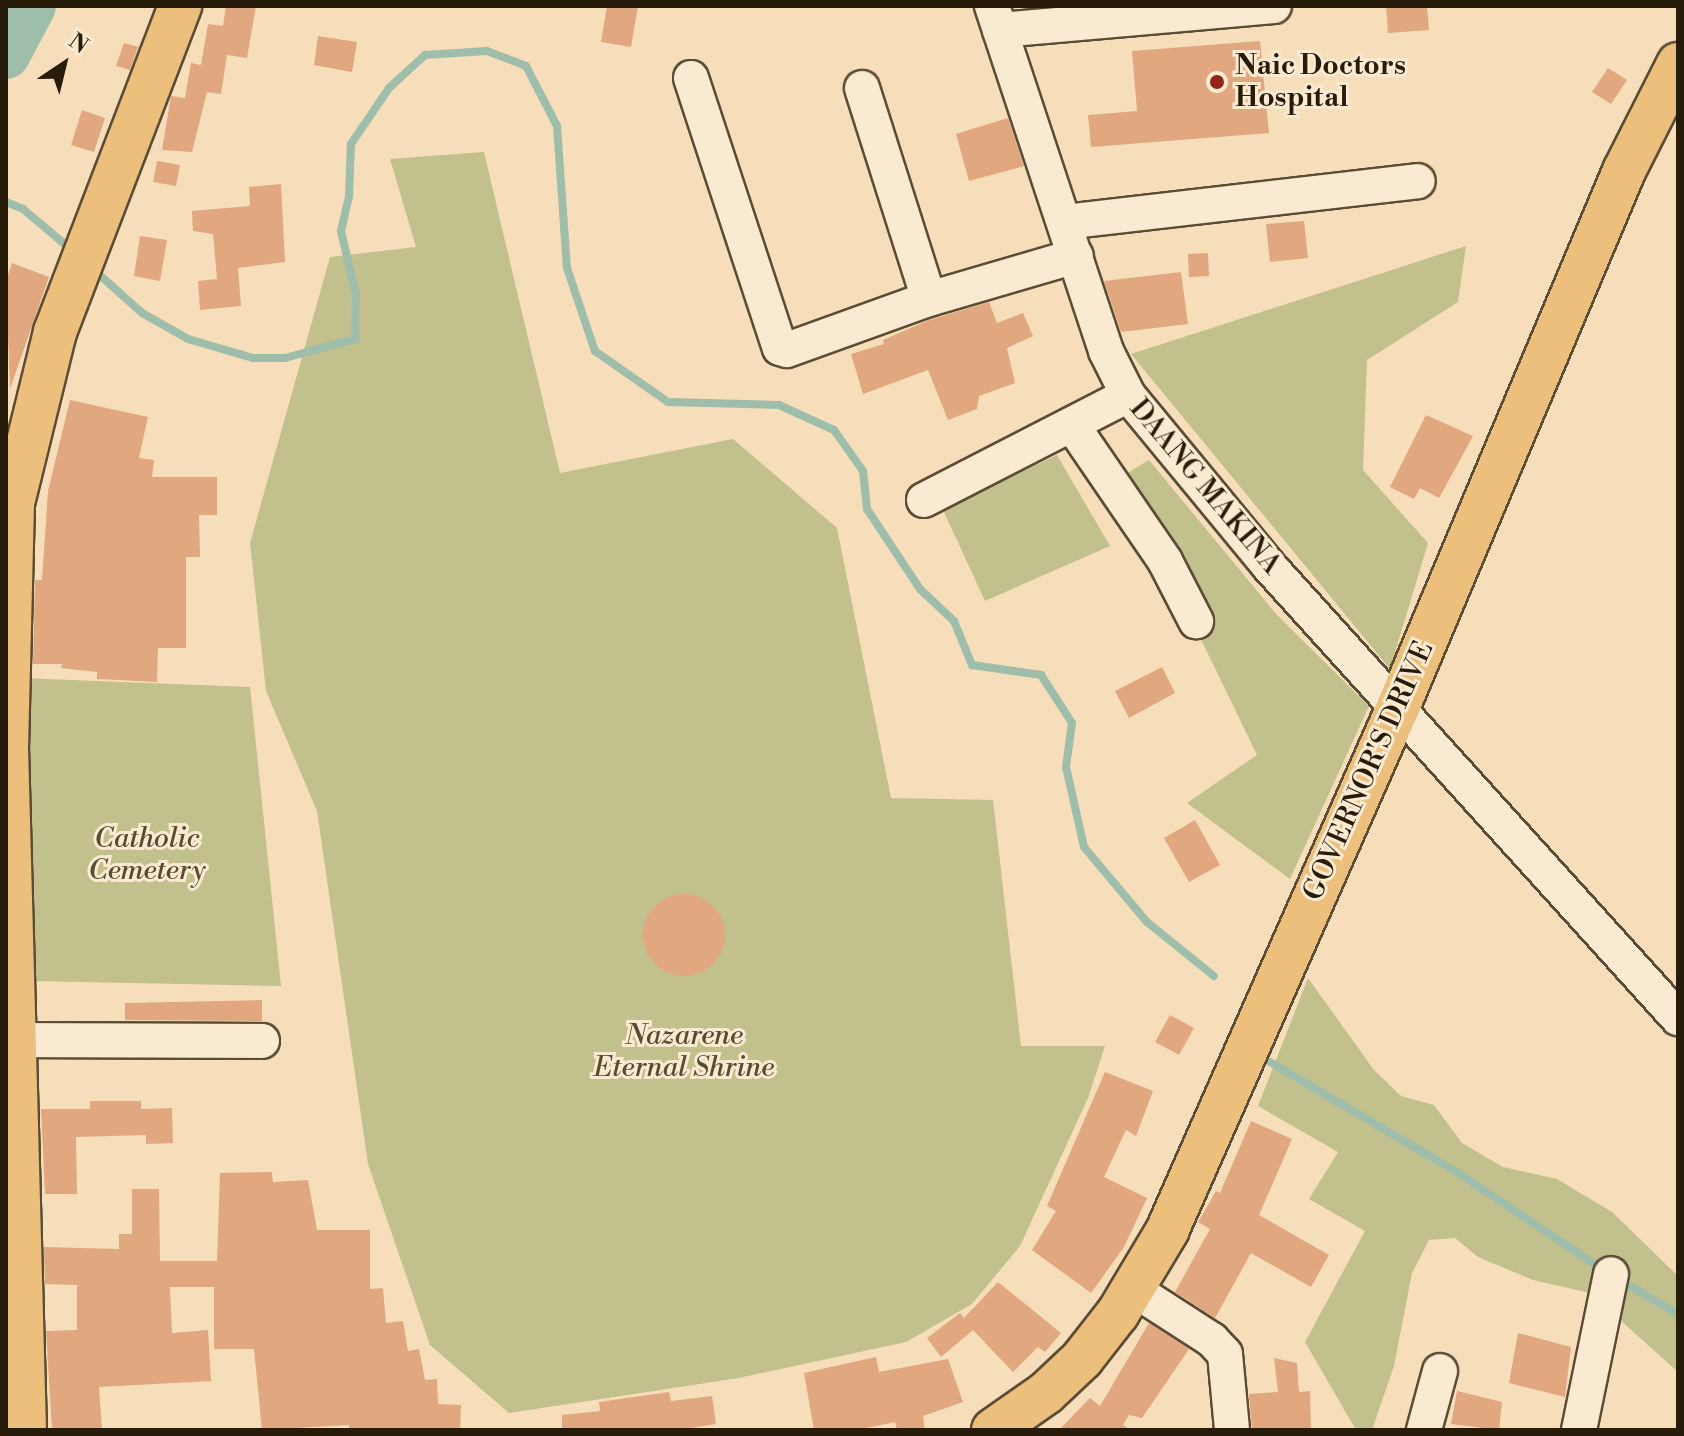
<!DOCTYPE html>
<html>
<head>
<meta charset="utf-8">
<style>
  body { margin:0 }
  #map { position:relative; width:1684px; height:1436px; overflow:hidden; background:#f7deba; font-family:"Libre Bodoni",serif }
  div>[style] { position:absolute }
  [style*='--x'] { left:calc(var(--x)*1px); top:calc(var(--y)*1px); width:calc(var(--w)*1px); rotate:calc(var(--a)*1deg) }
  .green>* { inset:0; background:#c2c08c }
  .stream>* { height:8px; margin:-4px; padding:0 4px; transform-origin:4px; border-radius:4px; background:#9ebdab }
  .river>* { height:48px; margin:-24px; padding:0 24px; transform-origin:24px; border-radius:24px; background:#9ebdab }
  .building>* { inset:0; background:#e1a77f }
  .round { border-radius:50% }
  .roads { filter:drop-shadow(2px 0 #5b4c35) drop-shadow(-2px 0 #5b4c35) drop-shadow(0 2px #5b4c35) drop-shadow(0 -2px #5b4c35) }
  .minor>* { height:34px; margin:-17px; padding:0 17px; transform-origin:17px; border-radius:17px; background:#faead2 }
  .major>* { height:42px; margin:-21px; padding:0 21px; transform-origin:21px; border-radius:21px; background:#ecbf7d }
  .dots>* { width:22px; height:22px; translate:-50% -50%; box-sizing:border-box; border:4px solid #faead2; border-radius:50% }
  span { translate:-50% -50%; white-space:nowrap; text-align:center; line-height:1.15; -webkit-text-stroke:6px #faead2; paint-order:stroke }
  .poi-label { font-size:28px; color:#271b09; font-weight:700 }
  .left { translate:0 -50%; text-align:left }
  .street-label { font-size:28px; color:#271b09 }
  .park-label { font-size:28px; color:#564d30; font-style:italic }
  .frame { position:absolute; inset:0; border:8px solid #271b09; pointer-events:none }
  .north { position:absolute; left:24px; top:24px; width:80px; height:80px; -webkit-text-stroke:6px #faead2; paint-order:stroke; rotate:35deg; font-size:22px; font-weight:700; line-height:32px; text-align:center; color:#271b09 }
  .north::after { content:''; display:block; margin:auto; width:28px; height:36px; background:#271b09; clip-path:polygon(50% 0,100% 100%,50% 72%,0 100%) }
</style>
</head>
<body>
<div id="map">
  <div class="green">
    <i style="clip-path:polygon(484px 152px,560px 473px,733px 439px,837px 528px,891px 798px,993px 800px,1021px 1046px,1105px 1046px,1088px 1098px,1020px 1246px,972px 1304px,906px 1342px,739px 1378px,509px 1413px,430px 1345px,368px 1164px,317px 811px,266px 691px,250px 543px,330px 257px,416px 247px,390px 159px)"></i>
    <i style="clip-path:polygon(1466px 246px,1458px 302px,1367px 360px,1363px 470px,1428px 543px,1390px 669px,1131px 354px)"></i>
    <i style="clip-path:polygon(1057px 455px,1110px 546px,985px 601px,943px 510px)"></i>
    <i style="clip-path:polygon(1149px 460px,1277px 615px,1369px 706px,1290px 879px,1187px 803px,1257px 755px,1122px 476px)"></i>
    <i style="clip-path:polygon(20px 678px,250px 687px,281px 986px,32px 981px)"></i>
    <i style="clip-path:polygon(1308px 978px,1374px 1070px,1401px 1096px,1434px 1105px,1462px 1143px,1503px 1167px,1557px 1179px,1612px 1212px,1678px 1276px,1678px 1372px,1590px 1293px,1533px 1280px,1478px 1257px,1455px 1238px,1429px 1240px,1412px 1273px,1394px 1366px,1372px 1430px,1356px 1430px,1305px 1342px,1365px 1231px,1309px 1199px,1338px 1152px,1258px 1106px)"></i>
  </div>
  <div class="stream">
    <i style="--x:6;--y:202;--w:18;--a:22"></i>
    <i style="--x:23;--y:209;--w:67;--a:40.1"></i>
    <i style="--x:93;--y:269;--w:66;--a:41.9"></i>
    <i style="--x:142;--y:313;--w:53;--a:29.5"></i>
    <i style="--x:188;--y:339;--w:68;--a:16.3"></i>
    <i style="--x:253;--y:358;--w:32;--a:0"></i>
    <i style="--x:285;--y:358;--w:73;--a:-15.2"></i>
    <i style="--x:355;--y:339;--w:44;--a:-88.7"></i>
    <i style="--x:356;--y:295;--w:66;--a:-103.2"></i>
    <i style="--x:341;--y:231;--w:37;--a:-77"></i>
    <i style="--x:349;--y:195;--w:51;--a:-87.8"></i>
    <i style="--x:351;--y:144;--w:68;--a:-55.8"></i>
    <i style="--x:389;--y:88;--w:49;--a:-42.5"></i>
    <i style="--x:425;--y:55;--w:62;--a:-3.7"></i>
    <i style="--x:487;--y:51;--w:42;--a:21"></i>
    <i style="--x:526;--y:66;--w:68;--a:62.7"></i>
    <i style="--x:557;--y:126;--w:142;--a:86"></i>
    <i style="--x:567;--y:268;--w:88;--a:71.4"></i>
    <i style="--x:595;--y:351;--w:89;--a:34.9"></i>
    <i style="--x:668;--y:402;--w:111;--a:1.5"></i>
    <i style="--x:779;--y:405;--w:60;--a:24.4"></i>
    <i style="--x:834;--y:430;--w:50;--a:54.7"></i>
    <i style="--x:863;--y:471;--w:38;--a:84"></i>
    <i style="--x:867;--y:509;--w:96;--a:56.5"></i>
    <i style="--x:920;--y:589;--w:47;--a:43.3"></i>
    <i style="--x:954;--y:621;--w:48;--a:67.8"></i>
    <i style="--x:972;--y:665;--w:70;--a:8.2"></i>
    <i style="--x:1041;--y:675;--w:57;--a:57.1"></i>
    <i style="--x:1072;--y:723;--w:44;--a:97.8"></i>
    <i style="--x:1066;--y:767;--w:82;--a:77.3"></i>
    <i style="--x:1084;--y:847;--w:98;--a:50"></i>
    <i style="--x:1147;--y:922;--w:86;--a:38.9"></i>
    <i style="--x:1270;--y:1062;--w:217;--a:30.5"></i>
    <i style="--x:1457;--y:1172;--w:178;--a:33.8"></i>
    <i style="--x:1620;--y:1280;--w:67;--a:30.4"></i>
  </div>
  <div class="river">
    <i style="--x:6;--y:55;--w:55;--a:-62"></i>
  </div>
  <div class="building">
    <i style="clip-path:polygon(226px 6px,256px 6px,247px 58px,227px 55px,221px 94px,207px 92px,192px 152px,162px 150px,171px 96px,185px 98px,191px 63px,201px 65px,208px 24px,223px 26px)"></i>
    <i style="clip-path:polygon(607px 6px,638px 6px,631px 47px,601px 42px)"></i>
    <i style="clip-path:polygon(1386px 6px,1427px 6px,1429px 30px,1388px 33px)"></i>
    <i style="clip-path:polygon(318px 36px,357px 42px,352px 72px,314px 65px)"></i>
    <i style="clip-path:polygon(1260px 41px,1269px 133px,1091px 147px,1088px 115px,1137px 111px,1132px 51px)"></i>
    <i style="clip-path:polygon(124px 43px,138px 47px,130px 70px,116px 66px)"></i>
    <i style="clip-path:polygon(1608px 68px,1627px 80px,1611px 104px,1592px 92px)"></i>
    <i style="clip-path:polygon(82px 110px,105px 118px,94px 152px,71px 145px)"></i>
    <i style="clip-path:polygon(1008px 118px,1024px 166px,969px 181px,956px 134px)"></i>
    <i style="clip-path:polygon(157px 161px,180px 165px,176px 186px,153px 182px)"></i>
    <i style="clip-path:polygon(281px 184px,285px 262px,238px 268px,241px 306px,200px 310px,198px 281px,217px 279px,213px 234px,193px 231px,192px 211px,250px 206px,249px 187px)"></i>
    <i style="clip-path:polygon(1304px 221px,1308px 258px,1270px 262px,1266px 224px)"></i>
    <i style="clip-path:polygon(140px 236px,167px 240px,160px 281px,134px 276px)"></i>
    <i style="clip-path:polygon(1208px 253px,1209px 276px,1189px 277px,1188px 254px)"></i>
    <i style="clip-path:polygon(12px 263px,49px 277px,10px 389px,6px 281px)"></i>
    <i style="clip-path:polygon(1181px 272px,1188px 324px,1121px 332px,1104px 281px)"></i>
    <i style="clip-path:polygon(989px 302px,997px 323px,1023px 313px,1033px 336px,1007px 348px,1015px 383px,979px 396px,977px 409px,948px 420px,928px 370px,863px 394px,851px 354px,884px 344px,883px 340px,929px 320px)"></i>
    <i style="clip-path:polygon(70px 400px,148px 417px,139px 458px,154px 460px,152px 477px,217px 477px,217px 515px,199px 515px,200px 557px,186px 557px,186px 648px,158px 648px,157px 682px,97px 679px,97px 672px,61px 668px,62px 664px,33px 664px,35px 580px,42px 580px,48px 491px)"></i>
    <i style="clip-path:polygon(1426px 415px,1473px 436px,1439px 498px,1420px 488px,1414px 499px,1390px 487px)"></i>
    <i style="clip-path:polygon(1162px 667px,1175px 693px,1129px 718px,1115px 691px)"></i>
    <i style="clip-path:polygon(1195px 820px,1220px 865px,1189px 882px,1164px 838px)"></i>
    <i class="round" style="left:643px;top:894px;width:82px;height:82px"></i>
    <i style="clip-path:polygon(262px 1000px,262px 1021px,125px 1020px,125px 1003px)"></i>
    <i style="clip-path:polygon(1170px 1015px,1194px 1028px,1179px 1055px,1155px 1042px)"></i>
    <i style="clip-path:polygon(1105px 1072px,1153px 1091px,1136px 1136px,1126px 1130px,1104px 1177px,1147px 1198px,1124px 1247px,1091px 1293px,1032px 1250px,1056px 1211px,1047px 1206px)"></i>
    <i style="clip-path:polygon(90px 1101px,141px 1101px,141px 1109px,172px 1108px,173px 1143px,146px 1144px,146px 1135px,76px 1137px,77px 1194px,45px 1194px,41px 1109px,90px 1109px)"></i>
    <i style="clip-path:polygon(1251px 1121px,1292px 1139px,1259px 1215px,1329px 1255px,1311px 1287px,1251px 1253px,1215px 1318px,1175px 1292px,1210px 1229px,1198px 1222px,1216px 1191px,1220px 1193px)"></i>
    <i style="clip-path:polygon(272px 1172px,273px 1182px,308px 1180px,317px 1230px,370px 1230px,370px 1289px,383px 1288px,386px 1323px,403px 1321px,408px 1351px,419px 1349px,425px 1380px,437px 1379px,438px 1404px,461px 1405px,460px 1430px,349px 1430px,349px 1425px,262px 1430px,254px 1349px,214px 1349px,214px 1287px,170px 1287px,172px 1333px,208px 1330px,211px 1381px,99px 1387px,102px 1430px,52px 1430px,46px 1331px,77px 1330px,77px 1285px,45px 1284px,44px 1247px,119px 1249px,119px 1234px,132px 1234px,132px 1189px,159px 1189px,160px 1261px,217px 1261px,220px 1173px)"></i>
    <i style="clip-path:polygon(998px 1282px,1061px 1333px,1045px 1352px,1038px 1347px,1013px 1372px,973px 1330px,941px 1357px,927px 1338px,960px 1313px,964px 1318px)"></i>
    <i style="clip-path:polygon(1149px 1323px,1189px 1349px,1142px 1418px,1129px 1415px,1123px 1425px,1130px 1430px,1059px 1430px,1090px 1398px,1100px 1406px)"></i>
    <i style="clip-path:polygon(1518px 1333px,1571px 1347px,1565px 1397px,1509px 1383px)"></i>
    <i style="clip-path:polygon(876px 1357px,879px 1372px,948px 1359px,963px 1402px,923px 1416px,925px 1430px,897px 1430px,895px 1422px,857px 1430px,814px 1430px,804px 1373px)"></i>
    <i style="clip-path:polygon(1274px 1358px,1297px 1363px,1299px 1392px,1310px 1391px,1311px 1430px,1252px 1430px,1249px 1394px,1278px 1392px)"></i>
    <i style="clip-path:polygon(1457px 1391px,1502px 1402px,1499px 1430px,1451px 1424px)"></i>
    <i style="clip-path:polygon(669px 1392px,671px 1401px,712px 1396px,716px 1424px,678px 1430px,562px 1430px,562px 1415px,600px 1411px,599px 1402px)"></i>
  </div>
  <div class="roads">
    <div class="minor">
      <i style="--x:992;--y:6;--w:363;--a:71.7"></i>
      <i style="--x:1106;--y:351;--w:49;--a:63.4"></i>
      <i style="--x:1128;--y:395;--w:222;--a:50.5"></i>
      <i style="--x:1269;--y:566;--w:610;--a:47.86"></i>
      <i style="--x:1000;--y:30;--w:275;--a:-5"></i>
      <i style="--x:691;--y:78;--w:284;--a:71.8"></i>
      <i style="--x:780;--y:348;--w:7;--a:16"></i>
      <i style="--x:787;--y:350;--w:151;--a:-19.8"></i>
      <i style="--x:929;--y:299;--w:153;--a:-16.3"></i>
      <i style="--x:862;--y:88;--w:221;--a:72.4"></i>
      <i style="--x:1065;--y:222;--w:355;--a:-6.6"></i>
      <i style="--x:1072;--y:425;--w:165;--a:55.6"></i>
      <i style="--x:1165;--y:561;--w:68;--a:62.7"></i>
      <i style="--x:924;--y:500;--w:229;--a:-27.2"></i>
      <i style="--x:12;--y:1040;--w:250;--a:0.2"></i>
      <i style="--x:1133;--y:1289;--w:94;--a:32.8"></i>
      <i style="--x:1212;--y:1340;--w:19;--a:47"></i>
      <i style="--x:1225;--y:1354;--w:76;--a:84.7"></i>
      <i style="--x:1424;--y:1430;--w:61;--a:-74.8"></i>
      <i style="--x:1579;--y:1430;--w:159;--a:-78.4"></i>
    </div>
    <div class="major">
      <i style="--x:25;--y:1430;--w:681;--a:-91.51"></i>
      <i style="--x:7;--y:749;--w:246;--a:-88.6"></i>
      <i style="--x:13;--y:503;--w:176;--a:-76.2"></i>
      <i style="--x:55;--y:332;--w:349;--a:-69"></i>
      <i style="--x:993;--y:1430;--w:65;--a:-34.9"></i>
      <i style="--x:1046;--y:1393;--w:50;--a:-43.4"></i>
      <i style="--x:1082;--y:1359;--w:58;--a:-52"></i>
      <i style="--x:1118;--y:1313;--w:96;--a:-59.1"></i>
      <i style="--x:1167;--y:1231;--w:575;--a:-66.2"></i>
      <i style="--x:1399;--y:705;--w:579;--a:-67.15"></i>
      <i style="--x:1624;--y:171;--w:120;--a:-63.2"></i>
    </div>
  </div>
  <div class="dots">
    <i style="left:1217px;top:82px;background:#8f2418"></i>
  </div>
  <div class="poi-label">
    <span class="left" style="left:1235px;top:82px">Naic Doctors<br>Hospital</span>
  </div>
  <div class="street-label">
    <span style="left:1205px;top:487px;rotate:50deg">DAANG MAKINA</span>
    <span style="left:1369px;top:771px;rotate:-66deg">GOVERNOR'S DRIVE</span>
  </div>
  <div class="park-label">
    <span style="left:147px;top:855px">Catholic<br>Cemetery</span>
    <span style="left:684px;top:1052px">Nazarene<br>Eternal Shrine</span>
  </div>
  <div class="frame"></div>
  <div class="north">N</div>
</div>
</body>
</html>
